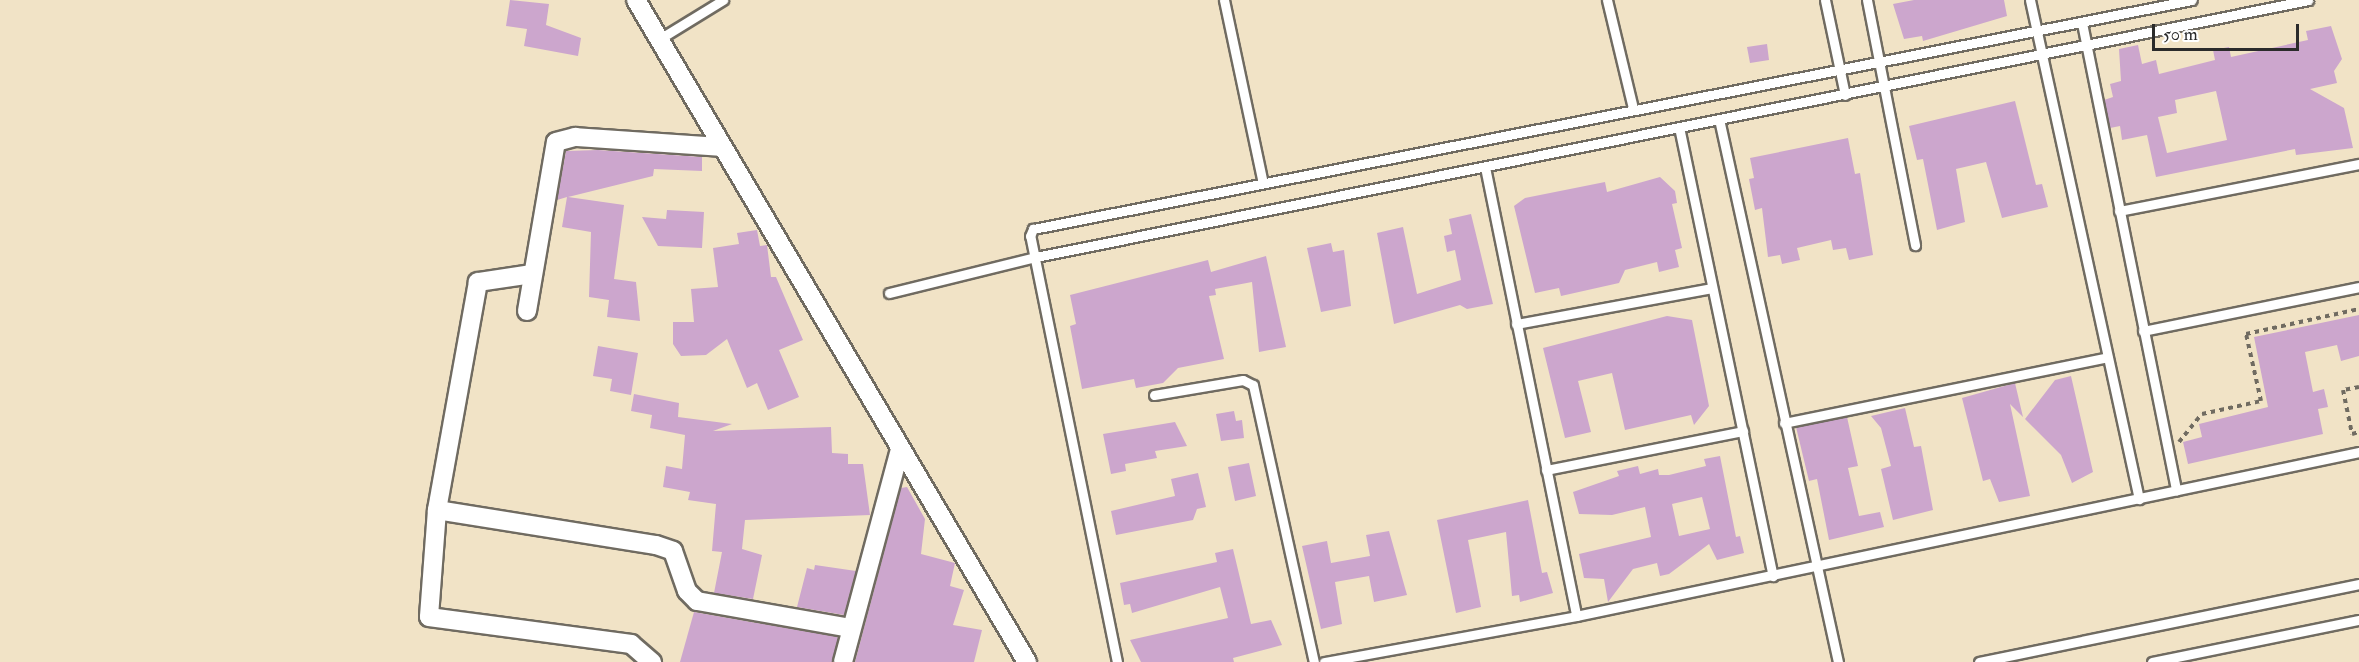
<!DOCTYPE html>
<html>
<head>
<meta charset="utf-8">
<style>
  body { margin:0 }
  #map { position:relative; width:2359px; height:662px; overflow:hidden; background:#f1e3c6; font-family:"IM FELL Double Pica",serif }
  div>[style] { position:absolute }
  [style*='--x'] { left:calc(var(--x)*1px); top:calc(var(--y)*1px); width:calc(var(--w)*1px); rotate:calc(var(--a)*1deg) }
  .building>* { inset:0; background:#cca6cd }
  .path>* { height:4px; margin-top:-2px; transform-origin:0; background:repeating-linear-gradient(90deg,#706b61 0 4.5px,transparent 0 9px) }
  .roads { filter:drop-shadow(2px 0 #706b61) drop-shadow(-2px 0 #706b61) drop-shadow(0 2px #706b61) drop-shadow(0 -2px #706b61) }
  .lane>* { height:9px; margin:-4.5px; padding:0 4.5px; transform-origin:4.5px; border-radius:4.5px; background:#fff }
  .street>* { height:18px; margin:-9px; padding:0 9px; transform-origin:9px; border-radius:9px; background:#fff }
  span { translate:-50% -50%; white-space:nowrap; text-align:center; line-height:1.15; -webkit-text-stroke:5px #fff; paint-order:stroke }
  .scale { position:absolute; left:2152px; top:24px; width:147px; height:27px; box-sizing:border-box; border:3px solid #2b2b2b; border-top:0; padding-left:8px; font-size:18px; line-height:21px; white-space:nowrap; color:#2b2b2b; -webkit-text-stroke:4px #fff; paint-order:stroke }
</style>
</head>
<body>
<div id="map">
  <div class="building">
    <i style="clip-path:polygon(510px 0,549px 4px,546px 25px,581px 38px,578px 56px,524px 46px,527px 29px,506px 26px)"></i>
    <i style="clip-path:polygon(1914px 0,2004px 0,2007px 16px,1923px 41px,1922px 36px,1904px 39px,1893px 4px)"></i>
    <i style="clip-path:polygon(evenodd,2331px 26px,2342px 59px,2334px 71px,2337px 83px,2310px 89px,2344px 108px,2353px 148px,2296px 155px,2295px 149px,2156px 177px,2147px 135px,2122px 140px,2120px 126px,2110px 128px,2104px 100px,2113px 97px,2110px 84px,2121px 81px,2119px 49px,2138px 45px,2142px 64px,2156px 60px,2159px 74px,2215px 60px,2213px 50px,2229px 47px,2231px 57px,2308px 40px,2306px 31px,2331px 26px,2216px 91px,2227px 140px,2167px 153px,2158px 117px,2177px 113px,2175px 100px,2216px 91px)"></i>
    <i style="clip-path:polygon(1767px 44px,1769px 60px,1750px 63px,1747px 47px)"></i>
    <i style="clip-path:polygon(2015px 101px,2036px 185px,2042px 184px,2048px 207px,2002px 218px,1986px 162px,1956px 169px,1965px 222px,1937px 230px,1923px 159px,1917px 160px,1909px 126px)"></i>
    <i style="clip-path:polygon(1848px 138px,1855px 174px,1860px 173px,1873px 255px,1849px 260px,1846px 248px,1833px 250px,1831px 240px,1797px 248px,1800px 260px,1782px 264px,1780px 255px,1768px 257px,1762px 208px,1755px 210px,1749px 179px,1754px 178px,1750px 158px)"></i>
    <i style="clip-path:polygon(598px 150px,702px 157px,702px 171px,654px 169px,653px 176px,568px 197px,624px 205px,614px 279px,636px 282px,640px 321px,607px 317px,609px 300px,589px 297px,591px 232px,562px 227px,567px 197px,557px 200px,566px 151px)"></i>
    <i style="clip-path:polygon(1660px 177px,1675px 191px,1677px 203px,1672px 204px,1682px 248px,1675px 250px,1679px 267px,1659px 272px,1657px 262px,1625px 270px,1619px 283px,1561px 296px,1559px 288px,1535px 293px,1514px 206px,1525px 198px,1605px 182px,1607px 192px)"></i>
    <i style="clip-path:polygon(667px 210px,704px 212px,702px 248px,658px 246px,642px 217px,666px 219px)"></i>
    <i style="clip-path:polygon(1471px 214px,1493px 304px,1467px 309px,1460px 305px,1394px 324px,1377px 233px,1403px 227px,1417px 294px,1461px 280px,1455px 250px,1447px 252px,1444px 236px,1452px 234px,1449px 219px)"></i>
    <i style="clip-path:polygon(757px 230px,760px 246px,767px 245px,771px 277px,776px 277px,803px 340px,779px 350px,799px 397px,768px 410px,757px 383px,747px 388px,727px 339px,706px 355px,681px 356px,673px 344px,673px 322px,694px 322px,691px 289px,718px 287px,713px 248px,739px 244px,737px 233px)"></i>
    <i style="clip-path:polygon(1331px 243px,1333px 252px,1344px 250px,1351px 306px,1321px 312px,1307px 248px)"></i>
    <i style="clip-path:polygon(1266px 256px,1286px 347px,1259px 352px,1252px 282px,1215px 289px,1216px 295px,1209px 296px,1224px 359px,1178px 368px,1163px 383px,1136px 388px,1134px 379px,1082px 389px,1070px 326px,1076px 324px,1070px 295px,1208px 260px,1211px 272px)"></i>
    <i style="clip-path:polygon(2359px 315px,2359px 356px,2341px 361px,2337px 345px,2305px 352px,2313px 392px,2324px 389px,2328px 407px,2318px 409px,2323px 434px,2188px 464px,2183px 442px,2202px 437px,2199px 424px,2268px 407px,2254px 337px)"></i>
    <i style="clip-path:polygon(1667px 316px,1692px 320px,1709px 406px,1694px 425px,1691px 415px,1625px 430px,1612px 373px,1578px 381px,1591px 432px,1565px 438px,1543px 348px)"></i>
    <i style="clip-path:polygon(598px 346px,638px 353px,631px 395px,610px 391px,612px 379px,593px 376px)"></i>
    <i style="clip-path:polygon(2071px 376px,2093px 472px,2072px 483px,2061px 455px,2025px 419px,2055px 380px)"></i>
    <i style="clip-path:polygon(2015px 383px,2023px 417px,2010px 404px,2030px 496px,1999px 502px,1990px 479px,1983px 481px,1962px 398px)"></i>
    <i style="clip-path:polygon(634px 394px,679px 403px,678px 417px,732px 424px,713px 431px,831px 427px,832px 453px,848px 454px,848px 464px,863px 464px,870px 515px,745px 520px,742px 549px,762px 555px,753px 599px,714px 593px,722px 552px,712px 551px,716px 504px,688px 500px,690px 492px,663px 487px,666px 466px,682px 469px,685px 435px,650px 428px,652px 415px,631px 411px)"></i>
    <i style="clip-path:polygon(1905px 408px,1914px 447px,1921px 446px,1933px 510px,1893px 520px,1881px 469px,1891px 466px,1881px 428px,1871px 416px)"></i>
    <i style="clip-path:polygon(1234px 411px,1236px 421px,1242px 420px,1244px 438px,1221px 441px,1216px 414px)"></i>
    <i style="clip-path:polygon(1847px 417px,1858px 466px,1848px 468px,1859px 516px,1880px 512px,1884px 527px,1829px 540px,1817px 479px,1809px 481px,1796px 427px)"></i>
    <i style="clip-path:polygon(1175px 422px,1187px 446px,1155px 451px,1157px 458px,1125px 464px,1126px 471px,1111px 474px,1103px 434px)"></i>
    <i style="clip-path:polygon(evenodd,1720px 456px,1736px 537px,1740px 536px,1744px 553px,1717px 560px,1709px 544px,1669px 574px,1660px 576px,1657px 563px,1633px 569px,1608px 602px,1604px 579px,1584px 578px,1579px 554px,1651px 537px,1645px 507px,1612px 515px,1579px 514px,1573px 492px,1619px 476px,1617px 471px,1638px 466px,1640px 474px,1658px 469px,1659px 475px,1669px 475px,1706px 466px,1704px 459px,1720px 456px,1702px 497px,1710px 529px,1679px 536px,1672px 504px,1702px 497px)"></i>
    <i style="clip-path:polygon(1249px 463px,1256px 496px,1235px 501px,1228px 467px)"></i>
    <i style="clip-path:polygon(1198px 473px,1206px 507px,1197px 509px,1193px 520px,1116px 535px,1111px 511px,1175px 496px,1171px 479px)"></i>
    <i style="clip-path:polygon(907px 487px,925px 519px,921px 554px,955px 563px,950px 586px,964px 590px,953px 625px,982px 630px,974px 662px,855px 662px,901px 488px)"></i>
    <i style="clip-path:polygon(1528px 500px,1542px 573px,1547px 572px,1553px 593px,1520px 602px,1519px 595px,1512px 596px,1506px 532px,1468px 540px,1481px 607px,1456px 613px,1437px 520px)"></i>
    <i style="clip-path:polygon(1389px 531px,1407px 595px,1374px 602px,1369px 576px,1335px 582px,1342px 624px,1321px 629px,1302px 546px,1327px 541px,1331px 563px,1370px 556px,1366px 535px)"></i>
    <i style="clip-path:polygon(1233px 549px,1251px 624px,1271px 620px,1282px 645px,1233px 658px,1234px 662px,1141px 662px,1130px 640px,1228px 618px,1220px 587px,1132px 613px,1130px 604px,1124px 605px,1120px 583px,1217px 562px,1215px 553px)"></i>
    <i style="clip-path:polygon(815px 565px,856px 571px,844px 615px,797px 607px,807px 568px,814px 570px)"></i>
    <i style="clip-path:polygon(694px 612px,838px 637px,832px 662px,680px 662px)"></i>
  </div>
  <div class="path">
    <i style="--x:2359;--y:387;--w:16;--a:169"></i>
    <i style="--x:2343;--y:390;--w:45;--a:78.4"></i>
    <i style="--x:2352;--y:434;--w:7;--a:-16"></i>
    <i style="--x:2179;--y:442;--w:36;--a:-51"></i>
    <i style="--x:2202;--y:414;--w:60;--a:-12.4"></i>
    <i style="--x:2261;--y:401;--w:69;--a:-102.6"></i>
    <i style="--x:2246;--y:334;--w:116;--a:-12.5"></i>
  </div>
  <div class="roads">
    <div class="lane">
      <i style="--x:1224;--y:0;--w:187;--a:78"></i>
      <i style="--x:1607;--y:0;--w:111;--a:76.5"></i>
      <i style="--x:1825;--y:0;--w:97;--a:78.1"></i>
      <i style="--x:1867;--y:0;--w:250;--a:78.9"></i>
      <i style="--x:2030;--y:0;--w:511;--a:77.68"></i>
      <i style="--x:2082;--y:23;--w:477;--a:78.6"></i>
      <i style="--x:661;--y:38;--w:73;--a:-31.5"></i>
      <i style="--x:1719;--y:119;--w:556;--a:77.64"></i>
      <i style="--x:1679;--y:127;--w:459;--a:78.2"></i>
      <i style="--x:1485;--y:167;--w:458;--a:78.5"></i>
      <i style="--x:2119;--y:211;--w:245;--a:-11.1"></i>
      <i style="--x:889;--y:293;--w:151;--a:-13.8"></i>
      <i style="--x:1036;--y:257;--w:1298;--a:-11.42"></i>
      <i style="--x:1516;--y:324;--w:199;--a:-10.4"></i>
      <i style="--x:2143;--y:331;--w:220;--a:-11.5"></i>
      <i style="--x:1154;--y:395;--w:90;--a:-9.6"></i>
      <i style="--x:1243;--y:380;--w:11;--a:27"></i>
      <i style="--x:1253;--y:385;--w:284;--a:77.6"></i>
      <i style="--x:1784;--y:423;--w:330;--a:-11.5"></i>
      <i style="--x:1546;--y:470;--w:201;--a:-11.2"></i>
      <i style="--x:1117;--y:662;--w:435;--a:-101.5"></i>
      <i style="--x:1030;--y:236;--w:8;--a:-67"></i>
      <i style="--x:1033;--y:229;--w:1181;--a:-11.18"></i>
      <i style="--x:1324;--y:662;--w:256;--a:-10.3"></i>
      <i style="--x:1576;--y:616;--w:800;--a:-11.83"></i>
      <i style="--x:1979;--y:662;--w:388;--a:-11.6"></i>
      <i style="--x:2152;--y:662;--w:211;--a:-11.5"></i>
    </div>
    <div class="street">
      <i style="--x:636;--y:0;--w:769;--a:59.43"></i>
      <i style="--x:532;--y:274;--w:55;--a:171.6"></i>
      <i style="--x:478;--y:282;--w:232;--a:100.2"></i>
      <i style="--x:437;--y:510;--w:222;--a:9.1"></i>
      <i style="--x:656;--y:545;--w:18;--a:19"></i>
      <i style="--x:673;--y:551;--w:42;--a:70.7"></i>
      <i style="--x:687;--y:591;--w:14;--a:45"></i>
      <i style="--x:697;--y:601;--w:155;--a:10"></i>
      <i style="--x:527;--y:311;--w:171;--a:-80.3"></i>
      <i style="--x:556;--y:142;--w:20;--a:-15"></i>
      <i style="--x:575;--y:137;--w:147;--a:3.9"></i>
      <i style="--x:437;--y:510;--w:107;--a:94.3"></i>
      <i style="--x:429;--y:617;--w:204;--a:7.6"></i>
      <i style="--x:631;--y:644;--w:28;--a:41"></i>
      <i style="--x:843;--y:662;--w:220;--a:-75"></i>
    </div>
  </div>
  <div class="scale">50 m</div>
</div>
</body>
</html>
